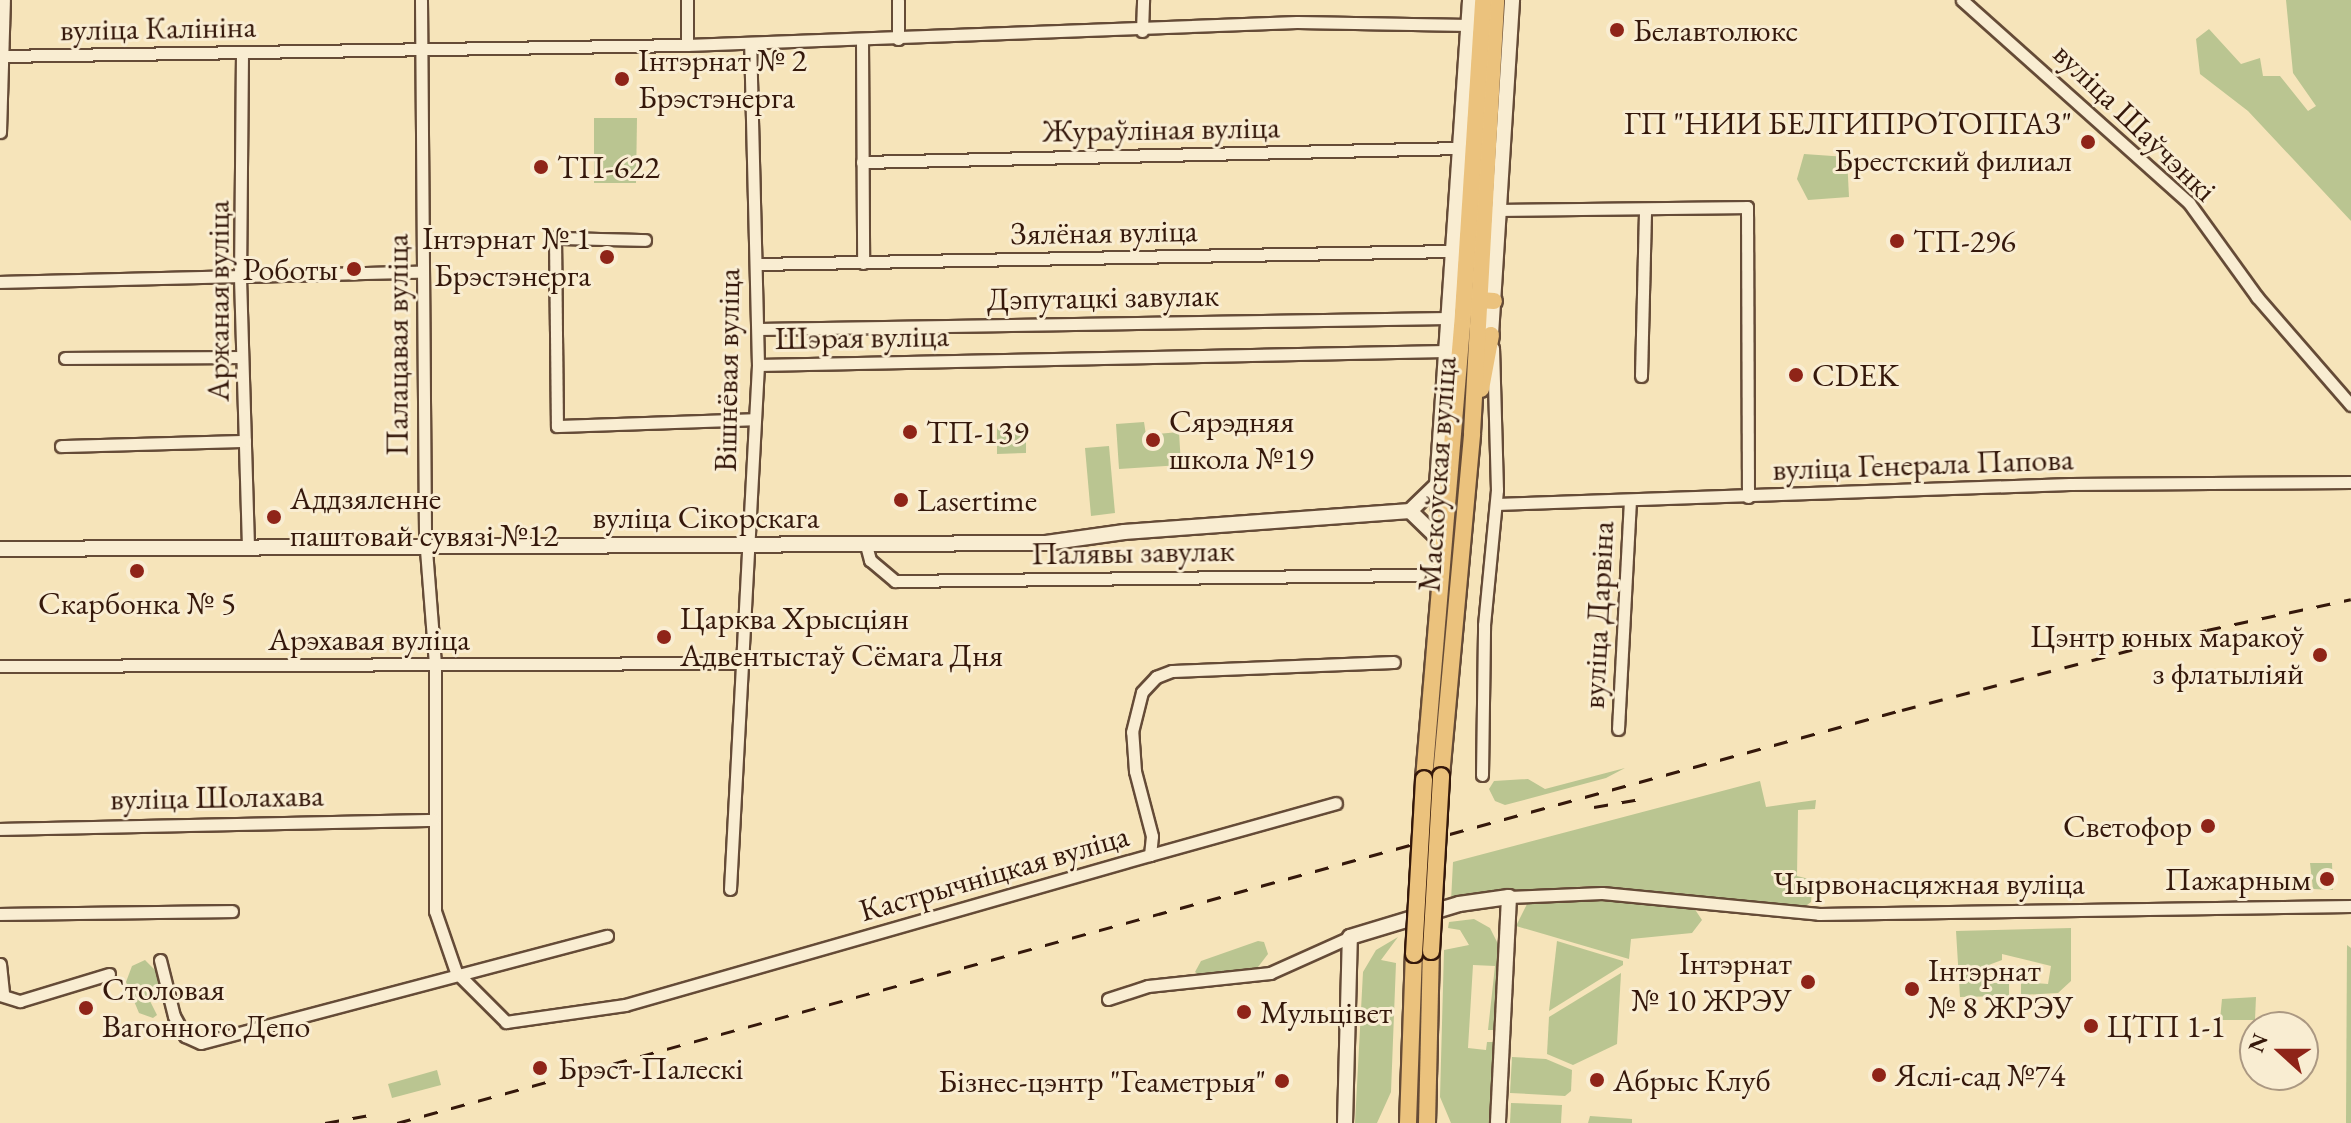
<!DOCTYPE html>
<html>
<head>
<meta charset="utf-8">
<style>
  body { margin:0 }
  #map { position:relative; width:2351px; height:1123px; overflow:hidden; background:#f6e4ba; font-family:"EB Garamond",serif }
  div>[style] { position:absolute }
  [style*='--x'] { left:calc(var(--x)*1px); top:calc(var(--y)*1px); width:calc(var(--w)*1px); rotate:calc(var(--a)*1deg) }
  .green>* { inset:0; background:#bac591 }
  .roads { filter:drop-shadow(2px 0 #654b37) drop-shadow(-2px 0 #654b37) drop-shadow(0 2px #654b37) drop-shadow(0 -2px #654b37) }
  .minor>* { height:11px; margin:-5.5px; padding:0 5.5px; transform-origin:5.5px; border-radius:5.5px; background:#f9edd2 }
  .tertiary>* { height:14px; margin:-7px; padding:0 7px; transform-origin:7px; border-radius:7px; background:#f9edd2 }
  .primary>* { height:16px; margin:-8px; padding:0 8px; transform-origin:8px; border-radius:8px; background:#ebc27d }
  .rail>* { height:3px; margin-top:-1.5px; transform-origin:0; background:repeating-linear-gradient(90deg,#35180b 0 14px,transparent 0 28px) }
  .bridges { filter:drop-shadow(2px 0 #35180b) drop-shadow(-2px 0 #35180b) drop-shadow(0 2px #35180b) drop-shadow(0 -2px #35180b) }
  .primary-bridge>* { height:16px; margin:-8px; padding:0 8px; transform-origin:8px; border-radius:8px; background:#ebc27d }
  .dots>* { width:22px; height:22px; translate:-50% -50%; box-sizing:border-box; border:4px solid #f9edd2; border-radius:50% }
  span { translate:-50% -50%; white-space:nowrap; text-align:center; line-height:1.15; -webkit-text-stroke:6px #f9edd2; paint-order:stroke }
  .street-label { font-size:32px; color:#35180b }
  .poi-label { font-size:32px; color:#35180b }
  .left { translate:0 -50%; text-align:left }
  .right { translate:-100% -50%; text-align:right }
  .north { position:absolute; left:2239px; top:1011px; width:80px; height:80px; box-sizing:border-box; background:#f9edd2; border:2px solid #ab9882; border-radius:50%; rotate:291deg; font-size:22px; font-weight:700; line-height:32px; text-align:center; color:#35180b }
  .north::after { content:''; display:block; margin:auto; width:28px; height:36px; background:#8f2418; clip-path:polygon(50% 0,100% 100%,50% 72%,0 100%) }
</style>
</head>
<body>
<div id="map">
  <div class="green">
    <i style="clip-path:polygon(2286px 0,2351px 0,2351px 221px,2248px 111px,2200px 74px,2196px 39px,2209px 29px,2241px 64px,2260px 58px,2263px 76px,2280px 76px,2308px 111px,2316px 106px,2293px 73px)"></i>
    <i style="clip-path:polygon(594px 118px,637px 118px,636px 183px,594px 183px)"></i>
    <i style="clip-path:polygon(1804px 154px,1847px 157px,1849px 197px,1808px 200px,1797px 179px)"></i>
    <i style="clip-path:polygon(1144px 422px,1146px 435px,1179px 432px,1181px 465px,1119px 469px,1116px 424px)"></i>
    <i style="clip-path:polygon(997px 427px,1026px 427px,1026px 453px,997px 454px)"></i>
    <i style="clip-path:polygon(1109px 446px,1115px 513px,1091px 516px,1085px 448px)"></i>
    <i style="clip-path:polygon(1625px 768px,1606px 778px,1505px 805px,1495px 801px,1489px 789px,1494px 781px,1528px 779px,1545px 789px)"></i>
    <i style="clip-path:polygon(1760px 781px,1766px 807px,1816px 800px,1815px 809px,1798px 810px,1797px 876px,1813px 880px,1811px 902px,1803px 908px,1594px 886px,1518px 890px,1451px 901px,1453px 862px)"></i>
    <i style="clip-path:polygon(2310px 863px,2332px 863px,2333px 890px,2313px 889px)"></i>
    <i style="clip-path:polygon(1576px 899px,1694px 908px,1702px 920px,1692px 933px,1631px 939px,1629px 959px,1516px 926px,1527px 904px)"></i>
    <i style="clip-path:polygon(1474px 919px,1490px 928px,1499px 946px,1495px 1030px,1488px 1030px,1495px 966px,1473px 965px,1468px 1048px,1486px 1050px,1487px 1042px,1493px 1042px,1489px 1123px,1451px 1123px,1440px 1097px,1444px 950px,1469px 945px,1460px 930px,1448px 928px,1449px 922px)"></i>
    <i style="clip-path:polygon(2071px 928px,2071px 981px,2058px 993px,2021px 995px,2021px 982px,2048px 984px,2051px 966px,2002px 954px,2002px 960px,1986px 966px,1986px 983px,2009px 983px,2009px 996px,1960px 997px,1956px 931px)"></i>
    <i style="clip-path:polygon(1398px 937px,1381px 960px,1396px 963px,1391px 1092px,1377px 1123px,1355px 1123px,1363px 972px,1376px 950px)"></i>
    <i style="clip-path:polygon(1258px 941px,1264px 942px,1268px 954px,1258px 967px,1202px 977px,1195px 972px,1201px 961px)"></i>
    <i style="clip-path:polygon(1557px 941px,1623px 961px,1623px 965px,1549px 1011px)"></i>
    <i style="clip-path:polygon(2347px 945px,2351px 948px,2351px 1123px,2346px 1123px)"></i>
    <i style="clip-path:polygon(145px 960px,158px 973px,159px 983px,148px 997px,157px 1015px,153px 1018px,139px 1013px,126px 982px,132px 966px)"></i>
    <i style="clip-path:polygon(1621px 973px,1617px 1044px,1573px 1065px,1547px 1054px,1549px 1017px)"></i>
    <i style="clip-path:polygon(2256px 997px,2255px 1020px,2220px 1020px,2222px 999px)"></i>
    <i style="clip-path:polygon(1512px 1057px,1546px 1059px,1572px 1070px,1571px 1091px,1565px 1096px,1510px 1093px)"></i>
    <i style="clip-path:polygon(437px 1070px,441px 1085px,392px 1098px,388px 1084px)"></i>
    <i style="clip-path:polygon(1511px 1103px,1562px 1105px,1561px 1123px,1510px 1123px)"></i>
    <i style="clip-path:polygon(1590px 1116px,1632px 1119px,1632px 1123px,1588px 1123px)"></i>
  </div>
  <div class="roads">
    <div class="minor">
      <i style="--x:421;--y:0;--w:537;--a:89.57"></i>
      <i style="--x:425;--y:537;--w:128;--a:85.5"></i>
      <i style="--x:435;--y:665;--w:246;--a:90"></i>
      <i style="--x:435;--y:911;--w:65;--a:71"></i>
      <i style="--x:456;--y:972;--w:71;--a:45"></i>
      <i style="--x:506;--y:1022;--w:120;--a:-8.1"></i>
      <i style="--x:625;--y:1005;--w:546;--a:-15.95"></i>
      <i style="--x:1150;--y:855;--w:19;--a:-84"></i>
      <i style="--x:1152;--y:836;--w:67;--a:-104.7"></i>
      <i style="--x:1135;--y:771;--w:39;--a:-94"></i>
      <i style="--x:1132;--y:732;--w:41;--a:-76"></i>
      <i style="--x:1142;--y:692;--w:21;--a:-47"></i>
      <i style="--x:1156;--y:677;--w:17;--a:-21"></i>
      <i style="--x:1172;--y:671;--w:222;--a:-2.3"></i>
      <i style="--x:1962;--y:0;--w:305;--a:41.8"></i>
      <i style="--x:2189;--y:203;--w:116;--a:54.1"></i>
      <i style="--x:2257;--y:297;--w:143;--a:49"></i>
      <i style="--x:1142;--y:31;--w:31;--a:-88"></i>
      <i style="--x:898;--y:39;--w:39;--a:-90"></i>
      <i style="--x:862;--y:40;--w:223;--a:89.7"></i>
      <i style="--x:687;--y:45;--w:45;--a:-90"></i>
      <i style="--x:242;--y:53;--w:224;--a:90.5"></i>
      <i style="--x:240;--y:277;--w:272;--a:88.3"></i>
      <i style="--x:0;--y:56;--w:687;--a:-0.92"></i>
      <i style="--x:687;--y:45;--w:610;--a:-2.16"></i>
      <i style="--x:1297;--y:22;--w:172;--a:1"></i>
      <i style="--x:0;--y:132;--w:132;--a:-88.3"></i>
      <i style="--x:862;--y:162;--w:599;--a:-1.34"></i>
      <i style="--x:1501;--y:210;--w:246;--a:-0.7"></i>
      <i style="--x:1747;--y:207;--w:290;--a:89.8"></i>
      <i style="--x:645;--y:240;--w:90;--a:-178.7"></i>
      <i style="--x:555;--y:238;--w:188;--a:89.4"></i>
      <i style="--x:557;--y:426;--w:198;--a:-2"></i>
      <i style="--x:756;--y:264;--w:698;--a:-1.07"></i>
      <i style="--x:0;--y:282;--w:421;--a:-1.4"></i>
      <i style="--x:758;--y:329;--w:690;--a:-0.91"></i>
      <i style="--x:65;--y:358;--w:177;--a:-0.3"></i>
      <i style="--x:758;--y:365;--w:688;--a:-1.17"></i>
      <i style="--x:1641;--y:376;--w:167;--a:-88.6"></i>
      <i style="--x:61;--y:446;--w:184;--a:-1.6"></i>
      <i style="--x:1496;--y:504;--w:574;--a:-2"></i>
      <i style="--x:2070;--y:484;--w:281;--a:-0.4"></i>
      <i style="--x:866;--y:545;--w:16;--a:75"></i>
      <i style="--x:870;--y:560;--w:33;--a:40"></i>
      <i style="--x:895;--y:581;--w:524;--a:-0.66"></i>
      <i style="--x:0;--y:666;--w:739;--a:-0.23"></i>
      <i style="--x:1618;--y:729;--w:227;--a:-87"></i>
      <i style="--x:1482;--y:775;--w:150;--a:-89.2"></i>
      <i style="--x:1484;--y:625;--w:136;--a:-84.5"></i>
      <i style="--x:1497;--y:490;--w:142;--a:-91.6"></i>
      <i style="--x:0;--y:829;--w:434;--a:-1.2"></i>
      <i style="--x:1150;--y:855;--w:193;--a:-15.6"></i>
      <i style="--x:730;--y:889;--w:525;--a:-86.94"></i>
      <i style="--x:758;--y:365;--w:322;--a:-91.4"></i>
      <i style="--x:1509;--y:897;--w:93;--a:-2.5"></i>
      <i style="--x:1602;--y:893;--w:218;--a:5.5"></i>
      <i style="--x:1819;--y:914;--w:532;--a:-0.86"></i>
      <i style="--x:0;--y:914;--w:232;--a:-0.7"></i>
      <i style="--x:160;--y:960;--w:58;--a:76"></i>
      <i style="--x:174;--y:1016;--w:23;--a:61"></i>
      <i style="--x:185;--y:1036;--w:17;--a:24"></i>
      <i style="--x:201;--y:1043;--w:420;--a:-14.8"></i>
      <i style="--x:0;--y:964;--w:31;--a:84"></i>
      <i style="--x:0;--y:995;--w:21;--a:17"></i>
      <i style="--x:20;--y:1001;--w:93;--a:-16.9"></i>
      <i style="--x:1108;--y:999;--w:42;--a:-18"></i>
      <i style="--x:1148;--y:986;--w:123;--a:-6.1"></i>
      <i style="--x:1270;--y:973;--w:88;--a:-24.2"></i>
    </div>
    <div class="tertiary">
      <i style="--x:1491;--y:335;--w:336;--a:-86.4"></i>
      <i style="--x:1410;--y:511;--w:43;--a:44.1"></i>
      <i style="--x:1440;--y:522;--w:37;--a:-95"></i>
      <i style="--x:1437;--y:485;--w:486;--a:-86.1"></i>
      <i style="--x:0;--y:549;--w:1046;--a:-0.33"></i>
      <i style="--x:1046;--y:543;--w:79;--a:-8"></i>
      <i style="--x:1124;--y:532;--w:287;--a:-4.2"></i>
      <i style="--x:1410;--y:511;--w:37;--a:-44"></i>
      <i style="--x:1345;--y:1123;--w:186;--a:-88.5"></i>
      <i style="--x:1350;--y:937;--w:114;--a:-16.8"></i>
      <i style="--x:1459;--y:904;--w:50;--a:-8"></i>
      <i style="--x:1509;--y:897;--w:226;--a:92.8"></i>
    </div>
    <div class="primary">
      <i style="--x:1466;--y:299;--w:28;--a:4"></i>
      <i style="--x:1481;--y:389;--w:55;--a:-79.5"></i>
      <i style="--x:1441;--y:776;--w:344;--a:-84.8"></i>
      <i style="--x:1472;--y:433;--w:434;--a:-86.8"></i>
      <i style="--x:1424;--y:779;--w:468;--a:-85.2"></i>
      <i style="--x:1463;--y:313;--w:314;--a:-86.3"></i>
      <i style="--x:1408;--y:1123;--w:169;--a:-88"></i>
      <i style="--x:1427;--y:1123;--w:172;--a:-88.7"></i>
    </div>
  </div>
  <div class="rail">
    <i style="--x:1594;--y:807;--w:47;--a:-9.9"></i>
    <i style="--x:325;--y:1123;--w:51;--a:-10.2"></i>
    <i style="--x:397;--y:1123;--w:1561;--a:-15.35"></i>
    <i style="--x:1902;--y:710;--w:315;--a:-14.7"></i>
    <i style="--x:2207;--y:630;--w:147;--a:-12.1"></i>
  </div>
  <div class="bridges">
    <div class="primary-bridge">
      <i style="--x:1431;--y:951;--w:175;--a:-86.7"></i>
      <i style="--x:1414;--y:954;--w:175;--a:-86.7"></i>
    </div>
  </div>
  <div class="dots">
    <i style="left:1617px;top:30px;background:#8f2418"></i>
    <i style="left:622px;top:79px;background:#8f2418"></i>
    <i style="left:2088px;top:142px;background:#8f2418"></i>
    <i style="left:541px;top:167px;background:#8f2418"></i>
    <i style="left:1897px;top:241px;background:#8f2418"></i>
    <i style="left:607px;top:257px;background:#8f2418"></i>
    <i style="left:354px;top:269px;background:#8f2418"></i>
    <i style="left:1796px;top:375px;background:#8f2418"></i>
    <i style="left:910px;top:432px;background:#8f2418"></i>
    <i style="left:1153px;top:440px;background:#8f2418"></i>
    <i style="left:901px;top:500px;background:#8f2418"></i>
    <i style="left:274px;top:517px;background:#8f2418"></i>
    <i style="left:137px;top:571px;background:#8f2418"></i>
    <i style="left:664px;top:637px;background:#8f2418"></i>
    <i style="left:2320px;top:655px;background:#8f2418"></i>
    <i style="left:2208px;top:826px;background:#8f2418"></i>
    <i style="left:2327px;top:879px;background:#8f2418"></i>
    <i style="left:1808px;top:982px;background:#8f2418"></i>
    <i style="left:1912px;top:989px;background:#8f2418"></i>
    <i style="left:86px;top:1008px;background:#8f2418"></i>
    <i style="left:1244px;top:1012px;background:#8f2418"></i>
    <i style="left:2091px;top:1026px;background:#8f2418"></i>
    <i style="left:540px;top:1068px;background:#8f2418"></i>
    <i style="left:1879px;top:1075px;background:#8f2418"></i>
    <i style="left:1597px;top:1080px;background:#8f2418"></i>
    <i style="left:1282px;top:1081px;background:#8f2418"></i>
  </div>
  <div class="street-label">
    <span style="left:158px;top:28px;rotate:-1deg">вуліца Калініна</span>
    <span style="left:2135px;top:122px;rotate:44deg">вуліца Шаўчэнкі</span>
    <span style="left:1161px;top:129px;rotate:-1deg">Жураўліная вуліца</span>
    <span style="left:1104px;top:232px;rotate:-1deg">Зялёная вуліца</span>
    <span style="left:1103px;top:297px;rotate:-1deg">Дэпутацкі завулак</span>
    <span style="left:218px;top:301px;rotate:-90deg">Аржаная вуліца</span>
    <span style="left:862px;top:337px;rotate:-1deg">Шэрая вуліца</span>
    <span style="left:397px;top:345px;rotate:-90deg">Палацавая вуліца</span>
    <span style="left:727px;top:370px;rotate:-89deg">Вішнёвая вуліца</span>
    <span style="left:1923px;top:464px;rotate:-2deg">вуліца Генерала Папова</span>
    <span style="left:1437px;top:474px;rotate:-86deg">Маскоўская вуліца</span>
    <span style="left:706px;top:517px">вуліца Сікорскага</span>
    <span style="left:1133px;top:552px;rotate:-1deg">Палявы завулак</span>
    <span style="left:1598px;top:615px;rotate:-87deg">вуліца Дарвіна</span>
    <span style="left:369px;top:639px">Арэхавая вуліца</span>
    <span style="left:217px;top:797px;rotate:-1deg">вуліца Шолахава</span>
    <span style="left:994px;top:873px;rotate:-16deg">Кастрычніцкая вуліца</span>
    <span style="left:1929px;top:883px">Чырвонасцяжная вуліца</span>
  </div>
  <div class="poi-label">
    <span class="left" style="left:1633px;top:30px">Белавтолюкс</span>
    <span class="left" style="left:638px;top:79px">Інтэрнат № 2<br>Брэстэнерга</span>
    <span class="right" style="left:2072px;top:142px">ГП "НИИ БЕЛГИПРОТОПГАЗ"<br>Брестский филиал</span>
    <span class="left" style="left:557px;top:167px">ТП-622</span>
    <span class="right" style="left:591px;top:257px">Інтэрнат № 1<br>Брэстэнерга</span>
    <span class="left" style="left:1913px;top:241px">ТП-296</span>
    <span class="right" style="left:338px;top:269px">Роботы</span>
    <span class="left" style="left:1812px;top:375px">CDEK</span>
    <span class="left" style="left:1169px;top:440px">Сярэдняя<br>школа №19</span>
    <span class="left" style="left:926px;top:432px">ТП-139</span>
    <span class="left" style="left:290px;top:517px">Аддзяленне<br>паштовай сувязі №12</span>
    <span class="left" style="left:917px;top:500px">Lasertime</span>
    <span style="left:137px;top:603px">Скарбонка № 5</span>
    <span class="left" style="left:680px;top:637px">Царква Хрысціян<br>Адвентыстаў Сёмага Дня</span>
    <span class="right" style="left:2304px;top:655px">Цэнтр юных маракоў<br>з флатыліяй</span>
    <span class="right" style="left:2192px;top:826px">Светофор</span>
    <span class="right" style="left:2311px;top:879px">Пажарным</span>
    <span class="right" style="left:1792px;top:982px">Інтэрнат<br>№ 10 ЖРЭУ</span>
    <span class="left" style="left:1928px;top:989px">Інтэрнат<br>№ 8 ЖРЭУ</span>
    <span class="left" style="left:102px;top:1008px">Столовая<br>Вагонного Депо</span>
    <span class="left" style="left:1260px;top:1012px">Мульцівет</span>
    <span class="left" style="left:2107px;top:1026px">ЦТП 1-1</span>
    <span class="left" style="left:558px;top:1068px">Брэст-Палескі</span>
    <span class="left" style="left:1895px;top:1075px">Яслі-сад №74</span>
    <span class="left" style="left:1613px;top:1080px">Абрыс Клуб</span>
    <span class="right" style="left:1266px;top:1081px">Бізнес-цэнтр "Геаметрыя"</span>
  </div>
  <div class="north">N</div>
</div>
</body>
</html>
